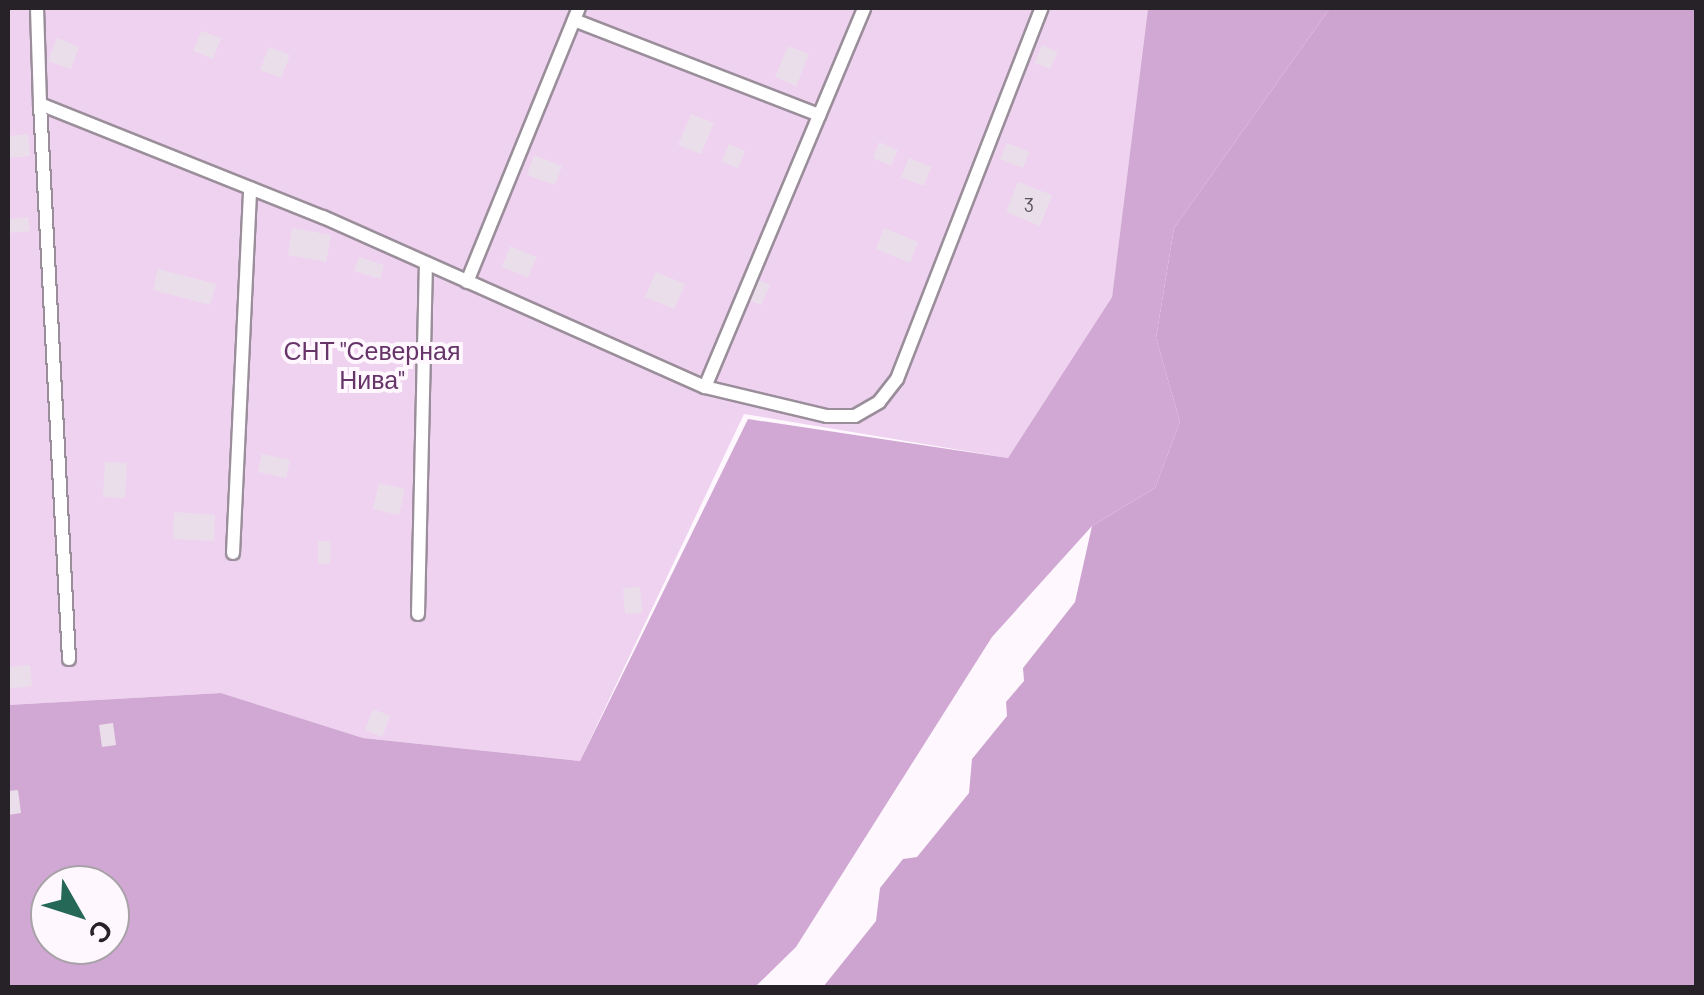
<!DOCTYPE html>
<html>
<head>
<meta charset="utf-8">
<style>
  body { margin:0 }
  #map { position:relative; width:1704px; height:995px; overflow:hidden; background:#fef8fe; font-family:Barlow,sans-serif }
  div>[style] { position:absolute }
  [style*='--x'] { left:calc(var(--x)*1px); top:calc(var(--y)*1px); width:calc(var(--w)*1px); rotate:calc(var(--a)*1deg) }
  .green>* { inset:0; background:#efd2f0 }
  .forest>* { inset:0; background:#d1a8d3 }
  .water>* { inset:0; background:#cda4cf }
  .building>* { inset:0; background:#ebdeeb }
  .roads { filter:drop-shadow(2px 0 #9a8e9a) drop-shadow(-2px 0 #9a8e9a) drop-shadow(0 2px #9a8e9a) drop-shadow(0 -2px #9a8e9a) }
  .lane>* { height:12px; margin:-6px; padding:0 6px; transform-origin:6px; border-radius:6px; background:#fff }
  span { translate:-50% -50%; white-space:nowrap; text-align:center; line-height:1.15; -webkit-text-stroke:8px #fef8fe; paint-order:stroke }
  .number-label { font-size:20px; color:#585158 }
  .number-label span { -webkit-text-stroke-width:0 }
  .park-label { font-size:25px; color:#663469 }
  .frame { position:absolute; inset:0; border:10px solid #272227; pointer-events:none }
  .north { position:absolute; left:30px; top:865px; width:100px; height:100px; box-sizing:border-box; background:#fef8fe; border:2px solid #a8a2a8; border-radius:50%; rotate:129deg; font-size:28px; font-weight:700; line-height:40px; text-align:center; color:#272227 }
  .north::after { content:''; display:block; margin:auto; width:35px; height:45px; background:#256858; clip-path:polygon(50% 0,100% 100%,50% 72%,0 100%) }
</style>
</head>
<body>
<div id="map">
  <div class="green">
    <i style="clip-path:polygon(8px 8px,1148px 8px,1112px 297px,1008px 458px,744px 414px,580px 761px,363px 738px,221px 693px,8px 705px)"></i>
  </div>
  <div class="forest">
    <i style="clip-path:polygon(evenodd,1148px 8px,1330px 8px,1174px 228px,1156px 338px,1180px 422px,1155px 488px,1092px 526px,992px 637px,796px 947px,755px 987px,8px 988px,8px 705px,221px 693px,363px 738px,580px 761px,748px 419px,1008px 458px,1112px 297px,1148px 8px,50px 885px,110px 885px,110px 945px,50px 945px,50px 885px)"></i>
  </div>
  <div class="water">
    <i style="clip-path:polygon(1330px 8px,1696px 8px,1696px 987px,823px 987px,876px 921px,880px 888px,903px 859px,917px 857px,969px 793px,972px 759px,1007px 716px,1006px 702px,1024px 681px,1023px 668px,1075px 602px,1092px 526px,1155px 488px,1180px 422px,1156px 338px,1174px 228px)"></i>
  </div>
  <div class="building">
    <i style="clip-path:polygon(201px 31px,221px 38px,213px 59px,193px 51px)"></i>
    <i style="clip-path:polygon(57px 38px,79px 47px,71px 69px,48px 61px)"></i>
    <i style="clip-path:polygon(1042px 45px,1058px 52px,1050px 69px,1035px 63px)"></i>
    <i style="clip-path:polygon(788px 46px,809px 54px,796px 86px,775px 77px)"></i>
    <i style="clip-path:polygon(269px 47px,290px 55px,281px 78px,260px 70px)"></i>
    <i style="clip-path:polygon(691px 114px,714px 123px,701px 154px,678px 145px)"></i>
    <i style="clip-path:polygon(28px 134px,30px 156px,8px 158px,8px 136px)"></i>
    <i style="clip-path:polygon(879px 142px,898px 150px,891px 166px,873px 158px)"></i>
    <i style="clip-path:polygon(1007px 143px,1029px 152px,1023px 168px,1000px 159px)"></i>
    <i style="clip-path:polygon(729px 144px,745px 151px,738px 168px,722px 162px)"></i>
    <i style="clip-path:polygon(534px 155px,562px 166px,555px 185px,527px 175px)"></i>
    <i style="clip-path:polygon(909px 158px,931px 167px,924px 186px,901px 177px)"></i>
    <i style="clip-path:polygon(1018px 182px,1052px 195px,1040px 226px,1006px 212px)"></i>
    <i style="clip-path:polygon(28px 217px,30px 231px,8px 233px,8px 219px)"></i>
    <i style="clip-path:polygon(292px 228px,331px 235px,326px 262px,288px 255px)"></i>
    <i style="clip-path:polygon(884px 228px,918px 242px,910px 263px,876px 249px)"></i>
    <i style="clip-path:polygon(510px 246px,537px 257px,528px 277px,502px 267px)"></i>
    <i style="clip-path:polygon(359px 257px,384px 265px,380px 279px,354px 271px)"></i>
    <i style="clip-path:polygon(158px 269px,216px 284px,210px 305px,153px 290px)"></i>
    <i style="clip-path:polygon(656px 272px,685px 284px,674px 309px,645px 297px)"></i>
    <i style="clip-path:polygon(758px 280px,770px 285px,761px 305px,749px 300px)"></i>
    <i style="clip-path:polygon(262px 454px,290px 460px,286px 478px,258px 472px)"></i>
    <i style="clip-path:polygon(105px 462px,127px 463px,125px 498px,103px 497px)"></i>
    <i style="clip-path:polygon(379px 483px,405px 489px,399px 515px,373px 509px)"></i>
    <i style="clip-path:polygon(174px 512px,215px 515px,214px 541px,173px 539px)"></i>
    <i style="clip-path:polygon(318px 541px,331px 541px,330px 564px,318px 564px)"></i>
    <i style="clip-path:polygon(640px 587px,642px 613px,625px 614px,623px 588px)"></i>
    <i style="clip-path:polygon(30px 665px,32px 686px,8px 689px,8px 667px)"></i>
    <i style="clip-path:polygon(373px 709px,390px 716px,382px 737px,365px 730px)"></i>
    <i style="clip-path:polygon(113px 723px,116px 745px,102px 747px,99px 725px)"></i>
    <i style="clip-path:polygon(18px 790px,21px 813px,8px 815px,8px 791px)"></i>
  </div>
  <div class="roads">
    <div class="lane">
      <i style="--x:37;--y:8;--w:96;--a:88.2"></i>
      <i style="--x:40;--y:104;--w:305;--a:21.8"></i>
      <i style="--x:323;--y:217;--w:418;--a:24"></i>
      <i style="--x:705;--y:387;--w:411;--a:-67.2"></i>
      <i style="--x:574;--y:20;--w:263;--a:21.2"></i>
      <i style="--x:40;--y:104;--w:556;--a:87.01"></i>
      <i style="--x:467;--y:282;--w:296;--a:-67.8"></i>
      <i style="--x:705;--y:387;--w:125;--a:13.4"></i>
      <i style="--x:827;--y:416;--w:28;--a:0"></i>
      <i style="--x:855;--y:416;--w:28;--a:-30"></i>
      <i style="--x:879;--y:402;--w:29;--a:-52"></i>
      <i style="--x:897;--y:379;--w:398;--a:-68.7"></i>
      <i style="--x:233;--y:553;--w:365;--a:-87.3"></i>
      <i style="--x:418;--y:614;--w:351;--a:-88.7"></i>
    </div>
  </div>
  <div class="number-label">
    <span style="left:1029px;top:204px">3</span>
  </div>
  <div class="park-label">
    <span style="left:372px;top:365px">СНТ "Северная<br>Нива"</span>
  </div>
  <div class="frame"></div>
  <div class="north">С</div>
</div>
</body>
</html>
